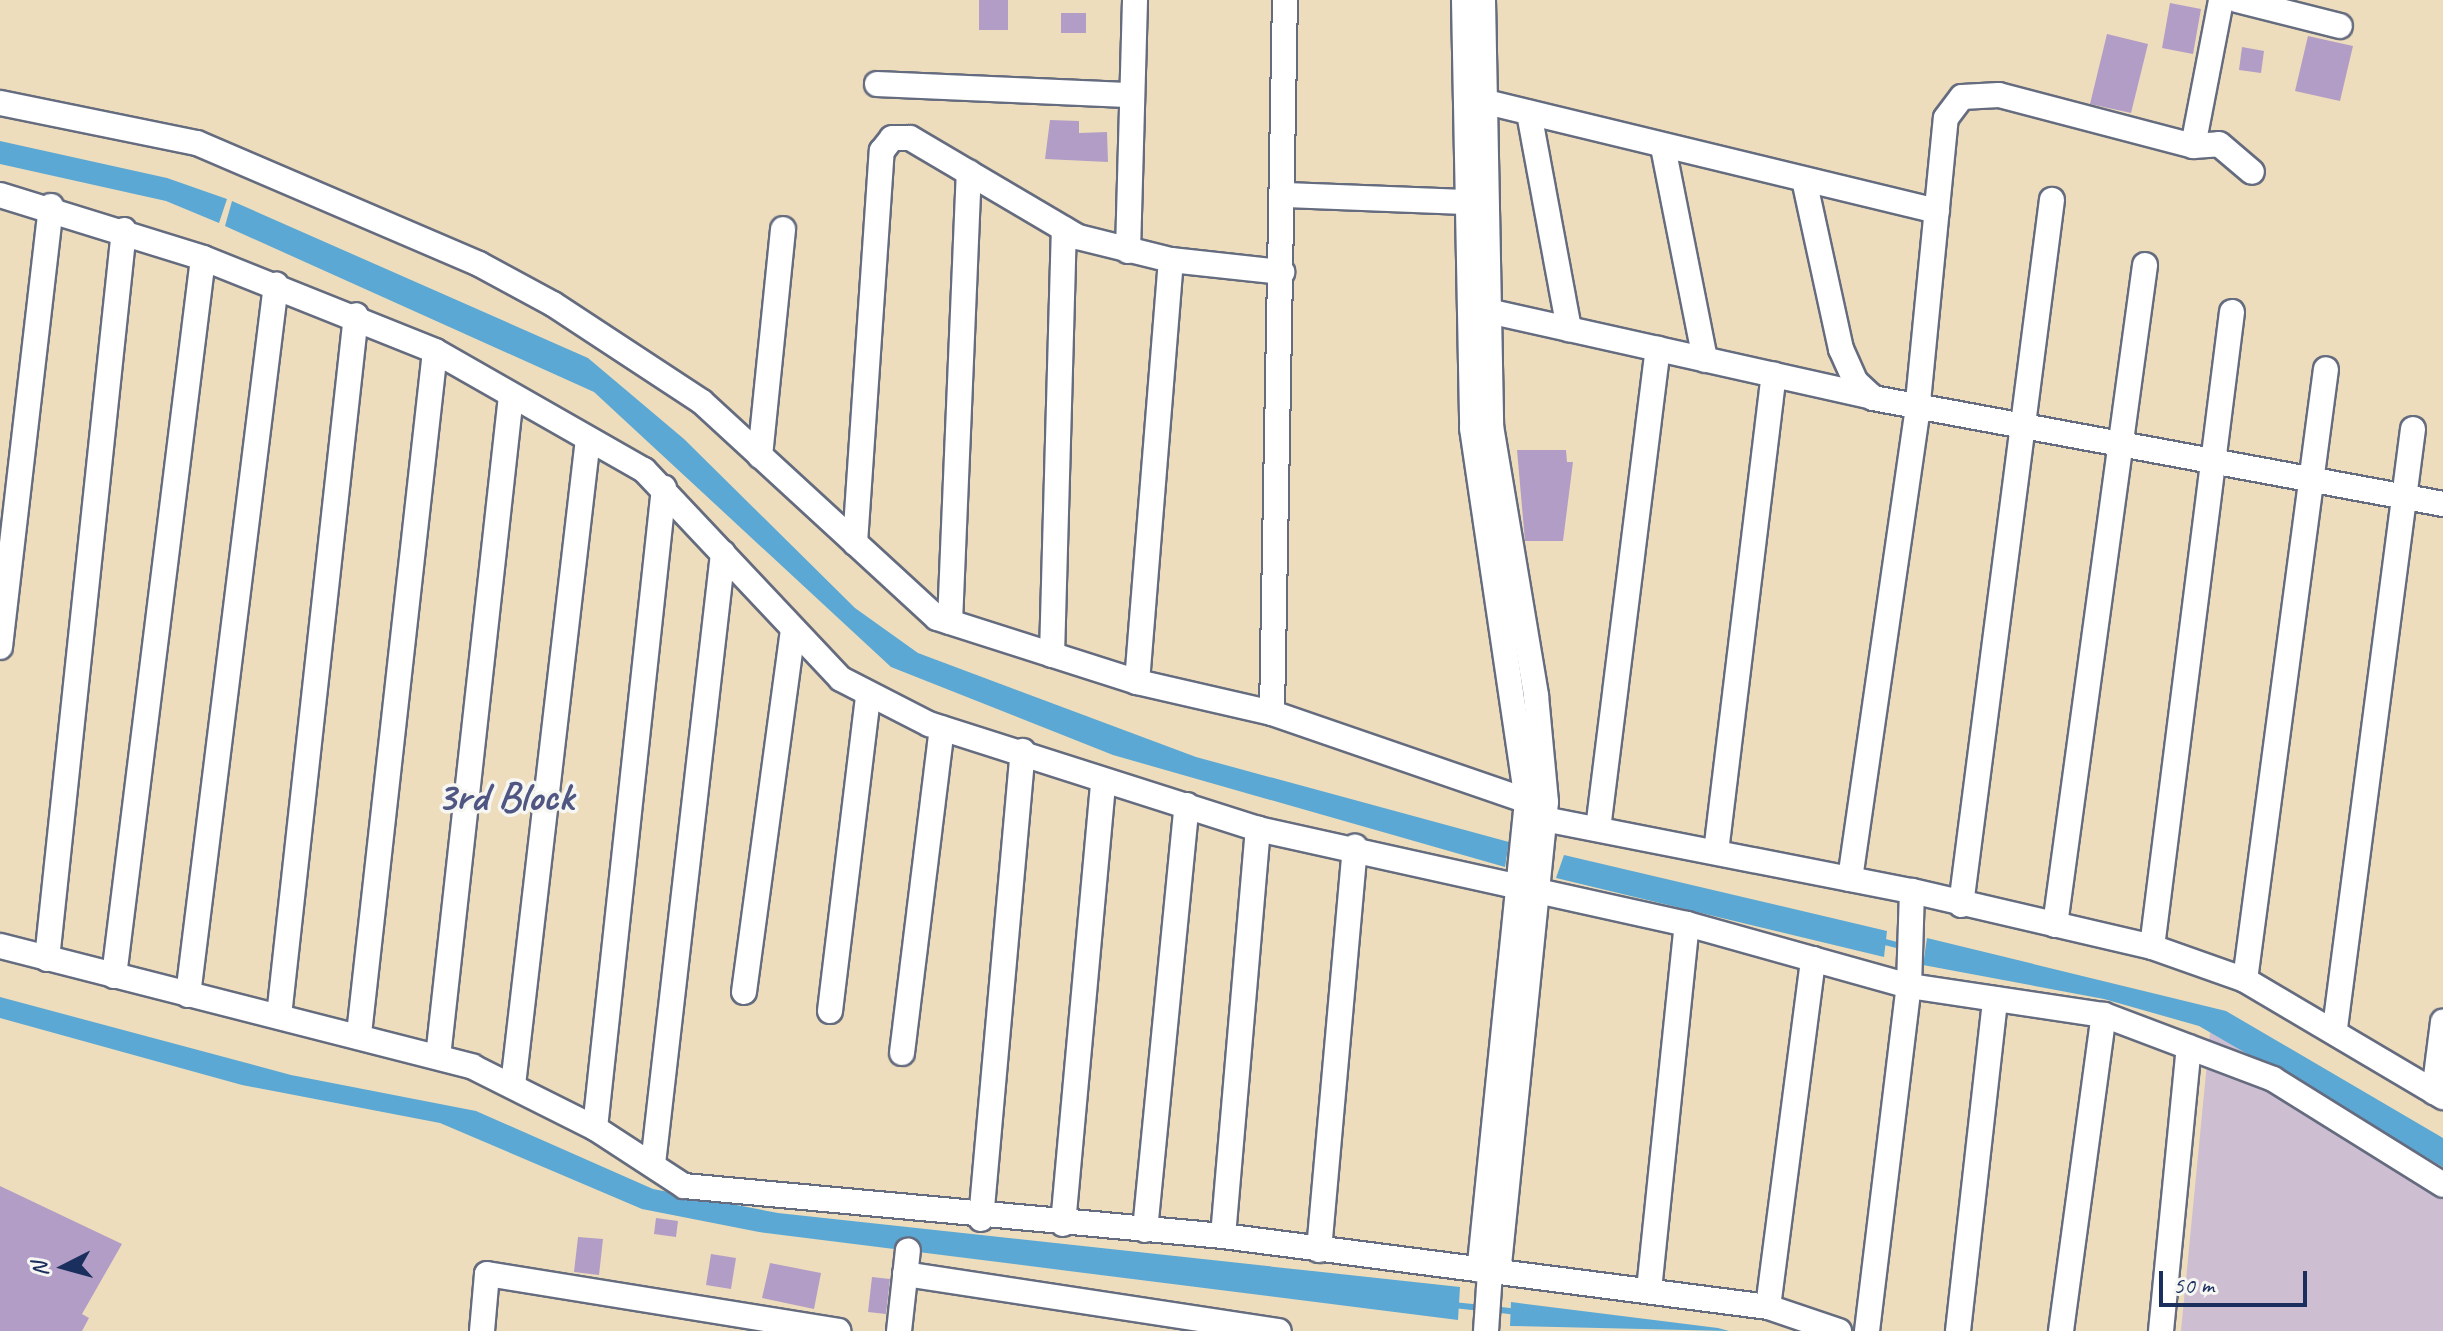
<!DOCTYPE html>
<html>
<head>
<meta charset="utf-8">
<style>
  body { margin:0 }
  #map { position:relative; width:2443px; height:1331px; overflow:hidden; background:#eeddbc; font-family:Caveat,sans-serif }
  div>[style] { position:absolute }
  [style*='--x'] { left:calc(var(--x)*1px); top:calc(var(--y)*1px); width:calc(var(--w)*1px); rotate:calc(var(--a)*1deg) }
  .industrial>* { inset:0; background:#cebed1 }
  .water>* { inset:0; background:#5ca8d4 }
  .stream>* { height:6px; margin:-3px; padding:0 3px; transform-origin:3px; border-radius:3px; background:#5ca8d4 }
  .building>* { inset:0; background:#b29dc6 }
  .roads { filter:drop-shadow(2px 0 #656c7f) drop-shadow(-2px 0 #656c7f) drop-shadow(0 2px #656c7f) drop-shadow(0 -2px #656c7f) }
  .minor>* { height:24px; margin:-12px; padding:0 12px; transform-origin:12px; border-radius:12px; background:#fff }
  span { translate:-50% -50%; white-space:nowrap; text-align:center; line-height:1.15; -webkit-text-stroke:7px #f6f6f2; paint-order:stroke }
  .quarter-label { font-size:42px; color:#505682; font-weight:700 }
  .north { position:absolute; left:24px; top:1227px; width:80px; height:80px; -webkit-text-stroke:6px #f6f6f2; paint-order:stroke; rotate:264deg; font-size:22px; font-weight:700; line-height:32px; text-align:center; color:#1b2f5e }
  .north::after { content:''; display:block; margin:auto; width:28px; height:36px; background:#1b2f5e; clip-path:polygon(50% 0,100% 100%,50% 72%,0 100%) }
  .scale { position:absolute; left:2159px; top:1271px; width:148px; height:36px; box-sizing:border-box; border:4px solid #1b2f5e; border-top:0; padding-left:10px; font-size:24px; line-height:28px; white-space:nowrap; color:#1b2f5e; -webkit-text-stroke:6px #f6f6f2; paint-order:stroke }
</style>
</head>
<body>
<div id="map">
  <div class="industrial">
    <i style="clip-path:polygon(2210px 1032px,2443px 1167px,2443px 1331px,2181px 1331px)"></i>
  </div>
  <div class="water">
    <i style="clip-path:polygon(0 141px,167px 178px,227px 199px,219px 223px,166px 201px,0 164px)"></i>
    <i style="clip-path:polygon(232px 201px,588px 358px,684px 439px,855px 608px,918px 653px,1196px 757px,1509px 842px,1505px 867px,1113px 755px,891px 667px,594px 392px,225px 226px)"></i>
    <i style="clip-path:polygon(1564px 855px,1887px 931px,1884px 957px,1556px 878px)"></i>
    <i style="clip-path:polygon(1927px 938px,2226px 1011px,2443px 1138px,2443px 1167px,2199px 1026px,2104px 999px,1923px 965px)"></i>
    <i style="clip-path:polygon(0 997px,291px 1075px,476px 1111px,653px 1189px,778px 1213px,1460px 1287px,1458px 1320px,759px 1232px,642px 1209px,440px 1123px,242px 1085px,0 1018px)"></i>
    <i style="clip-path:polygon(1511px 1302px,1718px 1328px,1729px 1331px,1510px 1326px)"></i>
  </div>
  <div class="stream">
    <i style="--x:1881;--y:941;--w:25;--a:14"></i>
    <i style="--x:1453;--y:1305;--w:29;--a:6"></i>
    <i style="--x:1493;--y:1309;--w:24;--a:7"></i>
  </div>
  <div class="building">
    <i style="clip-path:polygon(979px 0,1008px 0,1008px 30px,979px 30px)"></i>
    <i style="clip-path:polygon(2170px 3px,2201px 9px,2193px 54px,2162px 48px)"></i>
    <i style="clip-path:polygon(1061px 13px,1086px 13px,1086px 33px,1061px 33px)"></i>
    <i style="clip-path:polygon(2107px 34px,2148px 44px,2131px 113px,2090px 104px)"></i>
    <i style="clip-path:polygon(2308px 36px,2353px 46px,2340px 101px,2295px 91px)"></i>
    <i style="clip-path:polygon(2242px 47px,2264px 51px,2261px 73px,2239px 70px)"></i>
    <i style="clip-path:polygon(1050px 120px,1079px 121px,1079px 133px,1107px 132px,1108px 162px,1045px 159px)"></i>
    <i style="clip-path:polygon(1517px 450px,1566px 450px,1567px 462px,1573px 462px,1563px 541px,1525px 541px)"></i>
    <i style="clip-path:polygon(0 1186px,122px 1244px,82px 1314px,89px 1318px,82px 1331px,0 1331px)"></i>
    <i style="clip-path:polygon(656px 1218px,678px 1221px,676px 1237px,654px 1234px)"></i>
    <i style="clip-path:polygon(578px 1237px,603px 1239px,599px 1275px,574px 1272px)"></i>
    <i style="clip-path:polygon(711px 1254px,736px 1258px,731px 1289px,706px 1285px)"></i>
    <i style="clip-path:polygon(770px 1263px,821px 1273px,814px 1309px,762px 1298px)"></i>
    <i style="clip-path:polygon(872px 1277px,890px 1279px,886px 1314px,868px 1312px)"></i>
  </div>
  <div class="roads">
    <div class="minor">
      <i style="--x:1464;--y:0;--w:428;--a:88.9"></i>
      <i style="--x:1472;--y:428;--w:377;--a:81.6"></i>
      <i style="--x:1527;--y:801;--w:471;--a:95.8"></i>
      <i style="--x:1483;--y:0;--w:426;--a:88.9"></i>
      <i style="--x:1491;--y:426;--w:274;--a:80.5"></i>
      <i style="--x:1536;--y:696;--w:106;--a:84.6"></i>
      <i style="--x:1546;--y:802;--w:473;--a:95.8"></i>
      <i style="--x:2237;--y:0;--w:106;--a:14.2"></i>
      <i style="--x:877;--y:84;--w:255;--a:2.5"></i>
      <i style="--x:1482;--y:101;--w:468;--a:13.6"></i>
      <i style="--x:0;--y:103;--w:201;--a:11.5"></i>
      <i style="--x:197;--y:143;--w:307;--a:23.2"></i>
      <i style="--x:479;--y:264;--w:84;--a:28.4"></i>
      <i style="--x:553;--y:304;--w:178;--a:33.3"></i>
      <i style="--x:702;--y:402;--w:319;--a:42.6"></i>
      <i style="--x:937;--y:618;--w:210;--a:17.7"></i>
      <i style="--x:1137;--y:682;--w:139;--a:12.9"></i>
      <i style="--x:1272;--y:713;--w:270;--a:19"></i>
      <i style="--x:1529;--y:113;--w:220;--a:79.5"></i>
      <i style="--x:2193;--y:146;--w:149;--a:-79.1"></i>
      <i style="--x:1663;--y:147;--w:217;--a:78.8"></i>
      <i style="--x:1805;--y:184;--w:169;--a:77.7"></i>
      <i style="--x:1841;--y:349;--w:35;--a:66"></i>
      <i style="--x:1855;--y:381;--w:25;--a:43"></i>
      <i style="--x:1873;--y:398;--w:580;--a:10.53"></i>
      <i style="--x:0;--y:195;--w:213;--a:17.2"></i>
      <i style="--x:203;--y:258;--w:250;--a:21.8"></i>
      <i style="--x:435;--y:351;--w:241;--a:29.7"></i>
      <i style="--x:644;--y:470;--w:287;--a:46.7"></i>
      <i style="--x:841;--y:679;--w:99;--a:27.1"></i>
      <i style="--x:929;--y:724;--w:345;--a:17.7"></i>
      <i style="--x:1258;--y:829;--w:439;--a:12.5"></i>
      <i style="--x:1687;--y:924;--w:230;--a:15.6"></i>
      <i style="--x:1909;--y:986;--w:197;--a:8.5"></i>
      <i style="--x:2104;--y:1015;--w:181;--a:20.7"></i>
      <i style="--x:2273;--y:1079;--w:200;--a:31.9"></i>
      <i style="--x:1285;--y:195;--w:181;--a:2.2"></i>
      <i style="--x:1128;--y:251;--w:251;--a:-88.4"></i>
      <i style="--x:1488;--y:311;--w:394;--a:12.6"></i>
      <i style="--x:760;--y:456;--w:228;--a:-84.2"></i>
      <i style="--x:855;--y:543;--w:393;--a:-86.1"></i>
      <i style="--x:882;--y:151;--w:16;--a:-52"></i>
      <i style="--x:892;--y:138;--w:18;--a:0"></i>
      <i style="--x:910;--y:138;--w:195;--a:30.5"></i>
      <i style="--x:1078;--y:237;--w:96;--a:13.9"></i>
      <i style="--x:1171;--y:260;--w:112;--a:6.2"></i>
      <i style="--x:950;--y:622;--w:450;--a:-87.6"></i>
      <i style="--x:0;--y:647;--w:444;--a:-83.4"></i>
      <i style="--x:1052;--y:655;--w:426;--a:-88.4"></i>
      <i style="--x:1137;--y:682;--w:423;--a:-85.4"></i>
      <i style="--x:1272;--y:713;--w:713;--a:-88.96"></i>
      <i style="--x:1544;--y:819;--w:375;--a:11.1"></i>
      <i style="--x:1598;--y:829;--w:484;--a:-82.9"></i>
      <i style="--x:1716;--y:852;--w:481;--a:-83.1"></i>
      <i style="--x:1850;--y:879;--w:472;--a:-81.8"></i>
      <i style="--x:1917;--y:412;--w:295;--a:-84.4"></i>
      <i style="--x:1946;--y:118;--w:26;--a:-53"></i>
      <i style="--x:1962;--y:97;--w:37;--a:-3"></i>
      <i style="--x:1999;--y:95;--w:201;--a:14.7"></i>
      <i style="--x:2193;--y:146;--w:26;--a:-4"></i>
      <i style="--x:2219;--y:144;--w:43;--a:40.3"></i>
      <i style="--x:1961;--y:905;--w:711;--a:-82.65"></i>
      <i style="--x:2055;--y:925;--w:666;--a:-82.23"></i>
      <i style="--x:0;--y:946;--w:488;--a:14.3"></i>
      <i style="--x:473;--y:1067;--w:136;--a:26.6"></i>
      <i style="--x:595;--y:1128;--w:106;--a:33.1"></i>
      <i style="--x:684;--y:1186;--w:541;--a:5.3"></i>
      <i style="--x:1223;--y:1236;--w:550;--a:7.42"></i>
      <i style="--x:1768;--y:1307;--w:75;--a:18.7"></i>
      <i style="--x:2152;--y:947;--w:640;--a:-82.82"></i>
      <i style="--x:47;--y:959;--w:733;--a:-83.97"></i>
      <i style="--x:114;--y:976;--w:723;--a:-82.93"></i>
      <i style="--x:2245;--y:980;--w:616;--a:-82.45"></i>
      <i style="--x:744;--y:992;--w:366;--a:-82.3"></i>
      <i style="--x:188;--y:995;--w:716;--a:-82.94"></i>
      <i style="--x:830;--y:1011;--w:318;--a:-83.1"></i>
      <i style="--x:279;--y:1016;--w:705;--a:-83.73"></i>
      <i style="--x:2335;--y:1028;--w:604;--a:-82.58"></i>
      <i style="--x:359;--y:1034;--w:687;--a:-83.65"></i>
      <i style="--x:902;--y:1053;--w:327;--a:-83"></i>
      <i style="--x:438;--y:1057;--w:665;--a:-83.7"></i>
      <i style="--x:513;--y:1085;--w:650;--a:-83.38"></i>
      <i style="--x:2434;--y:1092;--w:71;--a:-82.7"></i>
      <i style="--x:595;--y:1128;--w:644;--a:-83.85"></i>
      <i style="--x:653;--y:1164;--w:615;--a:-83.46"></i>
      <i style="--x:981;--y:1219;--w:470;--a:-84.9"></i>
      <i style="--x:1063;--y:1224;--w:444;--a:-84.8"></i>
      <i style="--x:1145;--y:1230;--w:427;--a:-84.4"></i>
      <i style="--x:1223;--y:1236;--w:409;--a:-85.1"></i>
      <i style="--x:1319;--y:1250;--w:405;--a:-84.9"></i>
      <i style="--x:905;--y:1274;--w:378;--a:8.7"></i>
      <i style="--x:1649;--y:1290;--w:368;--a:-84.1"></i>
      <i style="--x:1768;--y:1307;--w:351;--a:-82.6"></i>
      <i style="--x:482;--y:1331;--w:57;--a:-85"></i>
      <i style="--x:487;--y:1274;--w:356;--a:9.2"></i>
      <i style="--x:899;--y:1331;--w:81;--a:-83.7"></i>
      <i style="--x:1486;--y:1331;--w:59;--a:-86.1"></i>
      <i style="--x:1867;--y:1331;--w:348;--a:-83.1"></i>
      <i style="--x:1909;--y:986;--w:95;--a:-88.2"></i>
      <i style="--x:1912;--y:891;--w:246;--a:13.1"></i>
      <i style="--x:2152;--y:947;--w:99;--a:19.5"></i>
      <i style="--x:2245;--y:980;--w:230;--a:30.6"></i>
      <i style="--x:1958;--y:1331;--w:334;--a:-83.6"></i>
      <i style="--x:2061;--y:1331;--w:319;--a:-82.3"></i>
      <i style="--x:2161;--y:1331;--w:285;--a:-84.4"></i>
    </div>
  </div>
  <div class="quarter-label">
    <span style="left:505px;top:797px">3rd Block</span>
  </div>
  <div class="north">N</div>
  <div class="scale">50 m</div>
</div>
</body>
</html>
